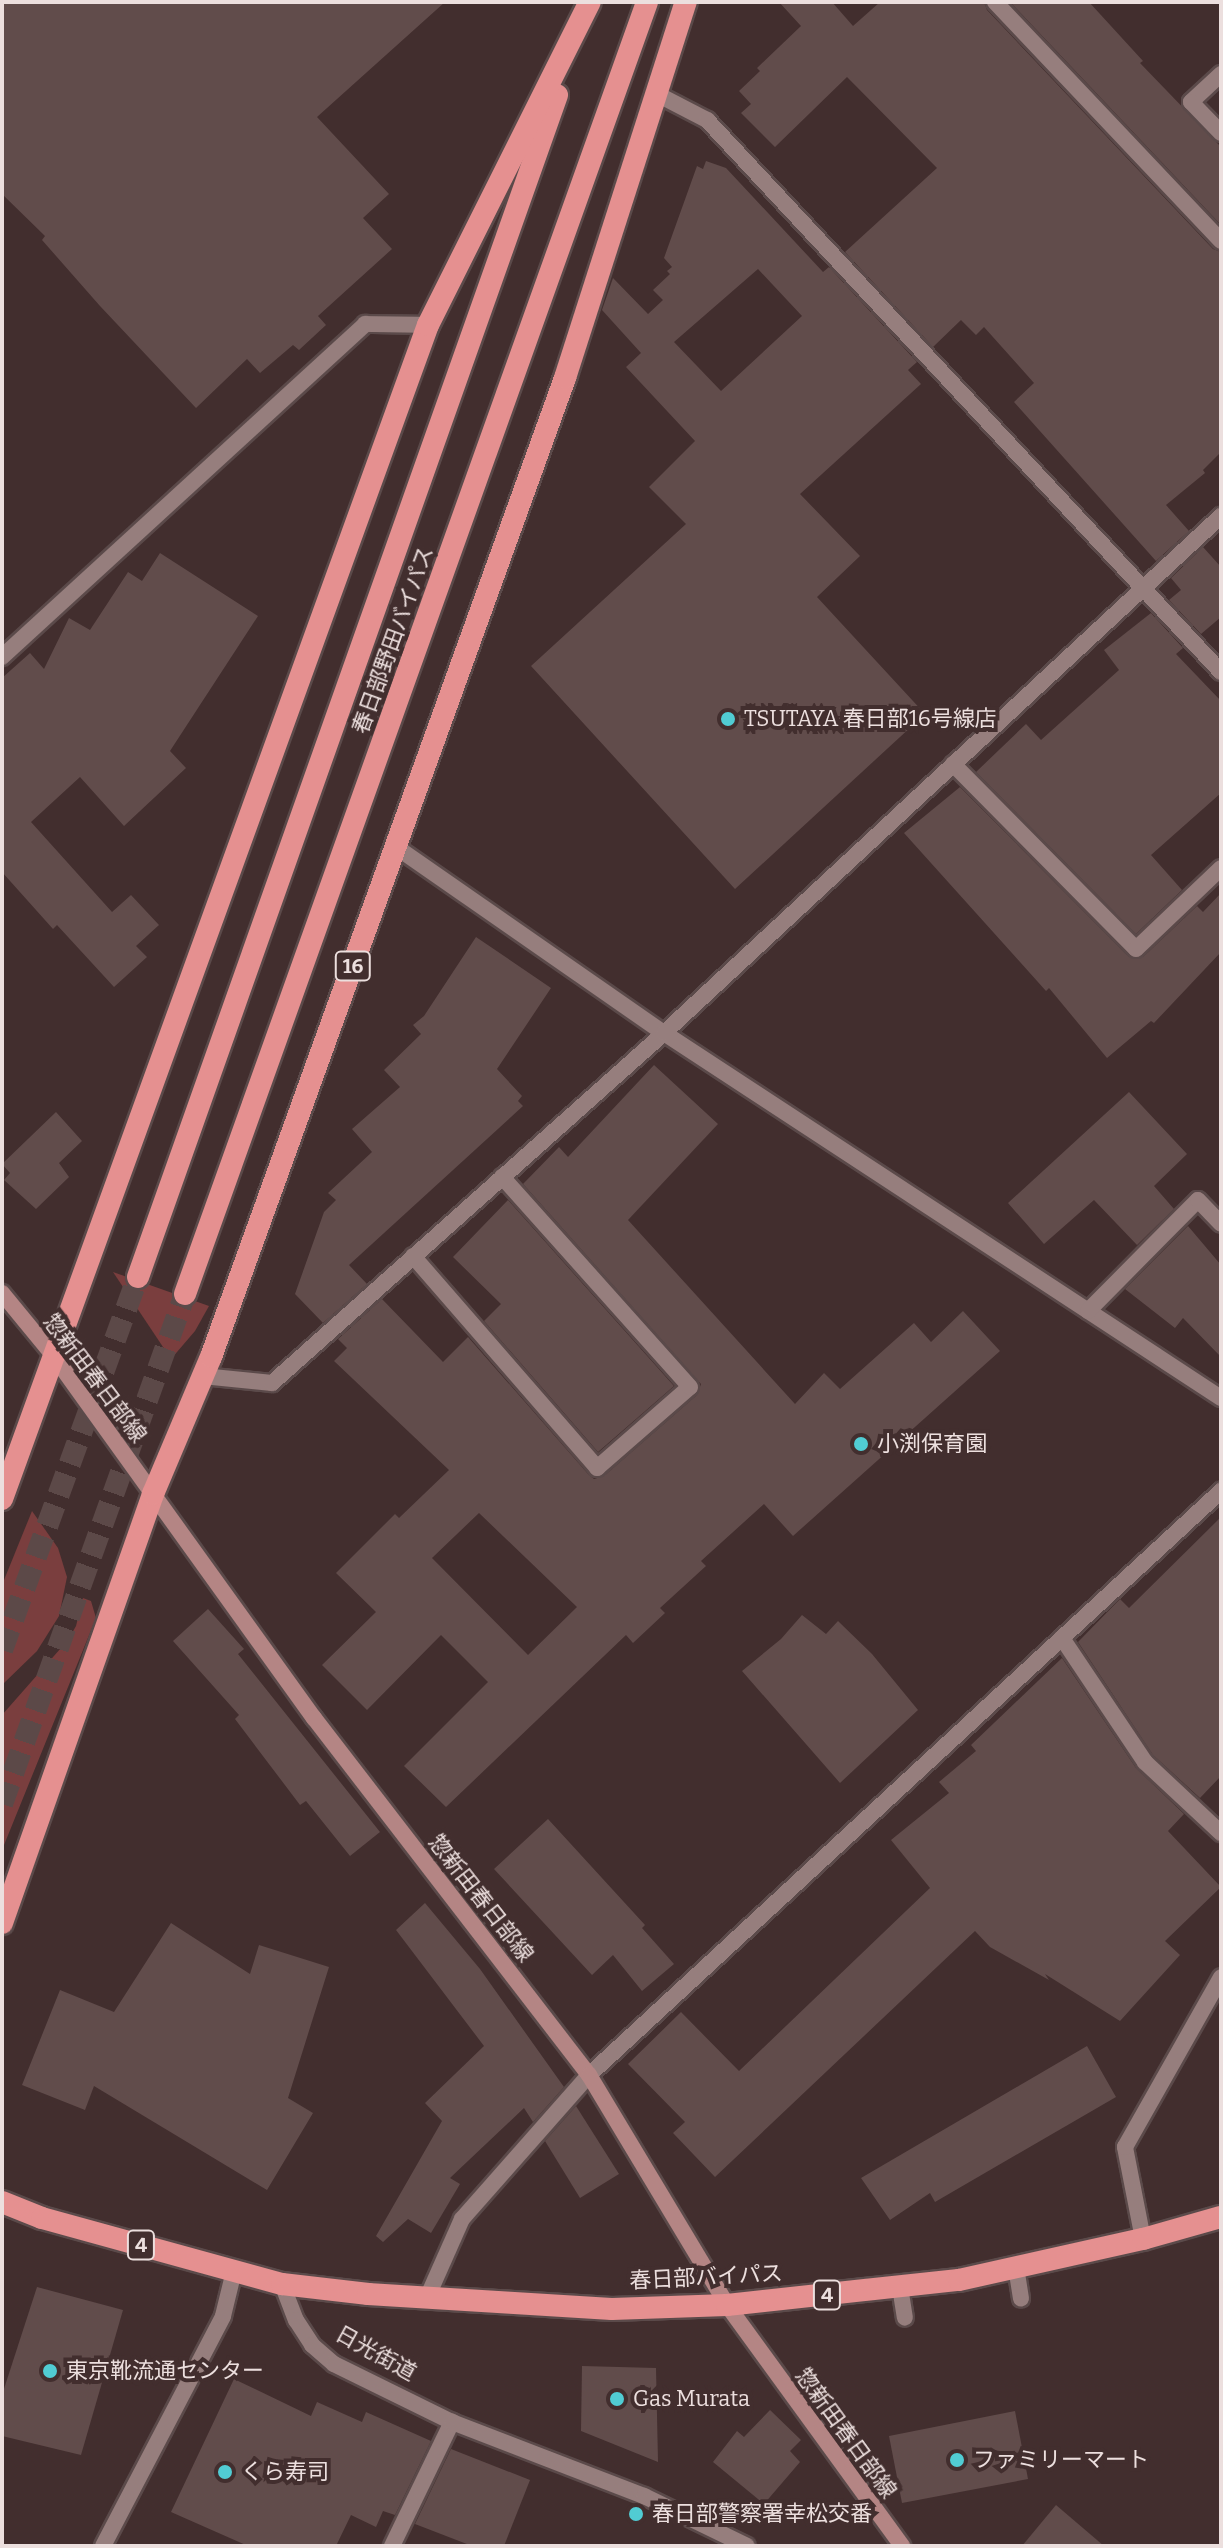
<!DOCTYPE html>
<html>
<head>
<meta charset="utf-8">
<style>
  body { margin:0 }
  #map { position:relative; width:1223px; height:2548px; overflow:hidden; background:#422e2e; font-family:Bitter,"Noto Sans JP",serif }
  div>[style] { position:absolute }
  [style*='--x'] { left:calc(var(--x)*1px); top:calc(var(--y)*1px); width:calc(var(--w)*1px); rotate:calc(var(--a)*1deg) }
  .green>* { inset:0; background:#7a3e3e }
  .building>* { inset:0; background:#614c4b }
  .trunk-tunnel>* { height:22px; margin-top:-11px; transform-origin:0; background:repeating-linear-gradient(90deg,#5c4948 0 22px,transparent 0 33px) }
  .roads { filter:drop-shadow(2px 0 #5b4a4a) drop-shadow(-2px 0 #5b4a4a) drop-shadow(0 2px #5b4a4a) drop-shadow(0 -2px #5b4a4a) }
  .service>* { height:16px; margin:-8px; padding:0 8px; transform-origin:8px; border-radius:8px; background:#967e7d }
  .minor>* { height:16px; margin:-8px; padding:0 8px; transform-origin:8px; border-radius:8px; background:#967e7d }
  .tertiary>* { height:16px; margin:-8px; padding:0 8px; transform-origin:8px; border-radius:8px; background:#967e7d }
  .secondary>* { height:16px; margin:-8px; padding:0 8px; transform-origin:8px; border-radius:8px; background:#b48584 }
  .trunk>* { height:22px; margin:-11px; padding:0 11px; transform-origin:11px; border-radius:11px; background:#e59090 }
  .dots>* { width:22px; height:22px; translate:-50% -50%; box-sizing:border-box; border:4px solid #422e2e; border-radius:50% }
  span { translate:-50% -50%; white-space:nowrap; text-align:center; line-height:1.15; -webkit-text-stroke:8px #422e2e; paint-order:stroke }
  .shield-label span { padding:2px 6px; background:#422e2e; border:2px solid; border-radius:6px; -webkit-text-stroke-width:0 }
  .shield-label { font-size:20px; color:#ecdfde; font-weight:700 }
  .street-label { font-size:22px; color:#ecdfde }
  .poi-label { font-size:22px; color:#ecdfde }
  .left { translate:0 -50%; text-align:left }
  .frame { position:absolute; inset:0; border:4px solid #ecdfde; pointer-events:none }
</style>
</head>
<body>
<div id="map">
  <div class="green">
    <i style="clip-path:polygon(113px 1272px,209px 1306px,195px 1331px,171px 1359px)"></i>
    <i style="clip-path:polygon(32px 1511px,58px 1548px,67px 1577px,59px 1616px,37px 1651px,2px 1685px,2px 1585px)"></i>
    <i style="clip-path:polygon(83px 1598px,91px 1601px,96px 1618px,2px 1850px,2px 1715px,68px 1640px,76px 1626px)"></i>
  </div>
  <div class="building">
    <i style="clip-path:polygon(2px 2px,445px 2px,317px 117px,389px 194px,363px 218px,392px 249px,318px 316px,326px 325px,299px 350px,293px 345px,260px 373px,247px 359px,196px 408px,100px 306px,42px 240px,45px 236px,2px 194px)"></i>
    <i style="clip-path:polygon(779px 2px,832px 2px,853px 26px,880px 2px,984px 2px,987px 10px,1213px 249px,1221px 252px,1221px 452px,1203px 470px,1205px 473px,1166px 505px,1189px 531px,1156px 561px,1014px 402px,1034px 383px,984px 327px,976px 335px,961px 320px,933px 347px,845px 252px,937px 168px,847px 77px,775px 147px,741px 113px,751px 104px,739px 91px,760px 71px,757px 68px,801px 26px)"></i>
    <i style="clip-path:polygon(1010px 2px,1089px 2px,1143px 61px,1140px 63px,1221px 147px,1221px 225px)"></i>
    <i style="clip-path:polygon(evenodd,706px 161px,726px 168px,823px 272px,829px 267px,917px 362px,908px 370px,921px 384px,800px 494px,860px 556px,817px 597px,925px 714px,735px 889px,531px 666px,686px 524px,649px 487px,695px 441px,626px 367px,641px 353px,602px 310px,613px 278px,648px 314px,663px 300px,653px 290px,670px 274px,667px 271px,672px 267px,664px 258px,697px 166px,703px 169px,706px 161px,758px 269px,802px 316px,721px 391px,674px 342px,758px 269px)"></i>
    <i style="clip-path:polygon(1203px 547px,1221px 567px,1221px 617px,1201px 634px,1169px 600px,1181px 590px,1171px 578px)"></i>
    <i style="clip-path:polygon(160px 553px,258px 616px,170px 751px,186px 768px,124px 826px,80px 777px,31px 822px,112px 912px,131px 895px,159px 925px,136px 946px,147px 957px,114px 987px,57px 925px,53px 929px,2px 872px,2px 678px,30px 653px,44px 669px,69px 618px,90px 630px,128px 572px,142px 581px)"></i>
    <i style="clip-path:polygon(1151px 613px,1183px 648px,1176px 654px,1221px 701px,1221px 793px,1151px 855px,1182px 890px,1136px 934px,976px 772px,1026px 724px,1041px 740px,1119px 670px,1104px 650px)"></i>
    <i style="clip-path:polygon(960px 787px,1129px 957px,1143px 957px,1197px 906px,1203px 912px,1221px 893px,1221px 952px,1154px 1023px,1151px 1021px,1107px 1058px,1049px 988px,1046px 991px,904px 833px)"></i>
    <i style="clip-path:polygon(476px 937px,551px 988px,497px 1069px,522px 1096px,518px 1101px,523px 1106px,349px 1265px,367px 1284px,323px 1323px,295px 1294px,324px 1212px,336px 1200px,328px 1193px,372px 1152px,352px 1129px,400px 1087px,384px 1070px,421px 1034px,413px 1025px,424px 1016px)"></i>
    <i style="clip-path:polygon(evenodd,654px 1065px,718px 1124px,628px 1220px,795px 1404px,824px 1373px,840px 1389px,914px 1323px,931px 1342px,963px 1311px,1000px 1351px,793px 1536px,764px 1504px,701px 1561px,706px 1566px,660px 1608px,665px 1613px,633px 1643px,626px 1635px,446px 1807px,404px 1766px,488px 1682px,441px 1635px,367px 1710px,322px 1665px,376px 1612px,336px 1573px,395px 1514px,399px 1518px,449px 1470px,334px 1361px,347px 1348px,338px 1339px,382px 1299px,443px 1362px,468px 1337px,589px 1475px,594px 1479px,604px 1476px,697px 1395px,701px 1384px,523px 1184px,559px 1147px,568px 1157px,654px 1065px,479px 1513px,577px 1607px,528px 1655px,432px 1558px,479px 1513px)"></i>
    <i style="clip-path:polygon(1129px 1092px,1187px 1154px,1154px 1186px,1174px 1209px,1137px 1245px,1094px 1200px,1044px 1244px,1008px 1203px)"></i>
    <i style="clip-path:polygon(56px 1112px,82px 1141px,59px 1163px,69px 1177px,36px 1209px,4px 1180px,10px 1173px,2px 1164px)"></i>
    <i style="clip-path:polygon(508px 1200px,674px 1386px,598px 1452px,484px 1321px,501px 1304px,453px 1257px)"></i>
    <i style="clip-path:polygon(1188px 1226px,1221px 1265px,1221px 1357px,1183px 1318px,1175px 1328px,1125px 1289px)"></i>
    <i style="clip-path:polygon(1221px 1517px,1221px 1776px,1200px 1798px,1153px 1755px,1078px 1642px,1120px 1599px,1129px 1608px)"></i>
    <i style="clip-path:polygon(208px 1609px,244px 1649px,238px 1654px,380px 1832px,350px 1856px,306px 1801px,300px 1805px,235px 1719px,239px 1715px,173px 1641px)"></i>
    <i style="clip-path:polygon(802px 1615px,826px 1634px,838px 1621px,872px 1654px,918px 1710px,840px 1783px,742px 1671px,781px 1639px)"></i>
    <i style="clip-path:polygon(1062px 1658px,1136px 1768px,1184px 1814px,1168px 1831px,1221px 1887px,1165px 1941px,1180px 1955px,1120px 2021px,1045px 1974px,1049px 1980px,990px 1947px,975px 1931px,715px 2177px,673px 2133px,685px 2122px,628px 2064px,681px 2012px,739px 2071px,930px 1888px,891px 1840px,949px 1793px,939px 1782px,976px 1751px,971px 1745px)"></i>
    <i style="clip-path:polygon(548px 1819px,645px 1925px,642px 1928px,674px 1964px,642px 1991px,613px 1955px,592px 1975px,494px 1869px)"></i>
    <i style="clip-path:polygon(425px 1903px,480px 1969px,564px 2087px,533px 2122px,524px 2108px,450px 2178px,460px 2184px,431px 2233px,408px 2219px,383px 2242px,376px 2236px,442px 2121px,425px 2103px,484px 2046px,396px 1930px)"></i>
    <i style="clip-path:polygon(171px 1923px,250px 1974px,259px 1945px,329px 1967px,288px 2098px,313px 2113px,267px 2190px,94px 2086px,85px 2110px,22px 2085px,60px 1990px,114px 2012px)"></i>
    <i style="clip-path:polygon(1087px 2046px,1116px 2097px,935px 2202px,930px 2193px,890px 2220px,861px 2178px)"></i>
    <i style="clip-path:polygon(576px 2106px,619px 2174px,580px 2198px,545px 2141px)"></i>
    <i style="clip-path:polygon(37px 2287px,123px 2310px,81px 2455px,2px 2436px,2px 2395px)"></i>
    <i style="clip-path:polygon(582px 2366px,656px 2368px,658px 2462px,581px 2431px)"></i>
    <i style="clip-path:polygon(234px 2379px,311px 2416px,317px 2402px,362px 2422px,366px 2412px,431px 2441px,395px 2515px,383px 2511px,376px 2527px,351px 2515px,336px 2546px,248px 2546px,171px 2512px)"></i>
    <i style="clip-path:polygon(770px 2410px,801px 2440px,790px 2451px,800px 2462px,764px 2504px,713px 2462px,737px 2431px,744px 2437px)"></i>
    <i style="clip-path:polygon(1015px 2411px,1028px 2479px,902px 2503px,889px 2436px)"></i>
    <i style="clip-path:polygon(451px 2449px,530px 2480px,504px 2546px,472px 2546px,415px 2524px)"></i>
    <i style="clip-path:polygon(1056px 2505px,1104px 2546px,1022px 2546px)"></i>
  </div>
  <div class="trunk-tunnel">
    <i style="--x:2;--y:1650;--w:397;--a:-70"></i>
    <i style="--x:2;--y:1804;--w:542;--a:-70.26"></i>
  </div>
  <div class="roads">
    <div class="service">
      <i style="--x:1016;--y:2267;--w:32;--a:81"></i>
      <i style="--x:900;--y:2287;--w:31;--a:81"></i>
    </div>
    <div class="minor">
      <i style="--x:995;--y:2;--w:329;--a:46.6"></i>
      <i style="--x:1221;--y:74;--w:41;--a:137"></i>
      <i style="--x:1191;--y:102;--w:43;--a:45.9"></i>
      <i style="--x:655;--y:93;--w:59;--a:27.4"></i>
      <i style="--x:707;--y:120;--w:754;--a:47.04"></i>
      <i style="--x:2;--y:657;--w:493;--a:-42.5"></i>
      <i style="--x:365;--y:324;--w:63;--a:0.9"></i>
      <i style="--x:953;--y:764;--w:260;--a:45.3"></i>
      <i style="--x:1136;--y:949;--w:117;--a:-43.6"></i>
      <i style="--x:396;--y:847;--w:326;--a:34.8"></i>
      <i style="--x:664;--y:1033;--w:666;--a:33.24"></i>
      <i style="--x:413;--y:1256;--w:281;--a:49"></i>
      <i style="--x:597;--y:1468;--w:123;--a:-41.1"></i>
      <i style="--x:690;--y:1387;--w:282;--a:-131.8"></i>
      <i style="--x:1088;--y:1311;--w:156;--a:-45.3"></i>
      <i style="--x:1198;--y:1200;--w:33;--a:46"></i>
      <i style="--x:203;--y:1376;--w:69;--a:5.8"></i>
      <i style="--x:272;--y:1383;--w:526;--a:-41.76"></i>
      <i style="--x:664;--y:1033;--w:760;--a:-42.87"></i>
      <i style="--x:1062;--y:1638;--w:149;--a:56.2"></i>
      <i style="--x:1145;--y:1762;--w:104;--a:43.1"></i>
      <i style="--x:1143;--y:2239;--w:94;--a:-101.1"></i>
      <i style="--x:1125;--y:2147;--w:195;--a:-60.5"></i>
      <i style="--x:427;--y:2298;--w:86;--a:-66.1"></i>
      <i style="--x:462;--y:2219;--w:192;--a:-48.6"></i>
      <i style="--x:589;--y:2075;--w:861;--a:-42.74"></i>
      <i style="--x:103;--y:2546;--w:259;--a:-62.4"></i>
      <i style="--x:223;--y:2316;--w:46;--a:-76.3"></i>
      <i style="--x:392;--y:2546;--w:138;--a:-64.2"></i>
    </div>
    <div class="tertiary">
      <i style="--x:282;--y:2284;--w:39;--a:69"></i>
      <i style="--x:296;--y:2320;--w:30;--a:57"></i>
      <i style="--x:312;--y:2345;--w:29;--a:41"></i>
      <i style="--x:334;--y:2364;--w:131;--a:26.2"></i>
      <i style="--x:452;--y:2422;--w:206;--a:21.1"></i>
      <i style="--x:644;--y:2496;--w:114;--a:25.9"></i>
    </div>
    <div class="secondary">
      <i style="--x:2;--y:1293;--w:80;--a:50.6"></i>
      <i style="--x:53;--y:1355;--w:447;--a:54.3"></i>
      <i style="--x:314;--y:1718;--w:451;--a:52.4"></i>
      <i style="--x:589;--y:2075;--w:268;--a:59"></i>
      <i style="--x:727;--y:2305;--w:298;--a:54"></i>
    </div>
    <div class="trunk">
      <i style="--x:138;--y:1277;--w:1254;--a:-70.48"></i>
      <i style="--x:185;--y:1294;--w:1372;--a:-70.32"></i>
      <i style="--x:2;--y:1499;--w:1249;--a:-70.06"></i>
      <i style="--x:428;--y:325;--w:361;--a:-63.4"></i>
      <i style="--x:2;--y:1923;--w:455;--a:-70.6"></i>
      <i style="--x:153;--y:1494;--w:149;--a:-67.1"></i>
      <i style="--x:211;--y:1357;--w:1041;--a:-70.12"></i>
      <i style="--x:565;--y:378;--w:395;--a:-72.2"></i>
      <i style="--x:2;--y:2202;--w:43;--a:21.8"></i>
      <i style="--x:42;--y:2218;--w:249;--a:15.4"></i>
      <i style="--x:282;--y:2284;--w:87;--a:6.6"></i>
      <i style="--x:368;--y:2294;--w:244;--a:3.5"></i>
      <i style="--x:612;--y:2309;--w:115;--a:-2"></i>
      <i style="--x:727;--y:2305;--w:233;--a:-6.2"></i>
      <i style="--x:959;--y:2280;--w:189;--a:-12.6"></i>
      <i style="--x:1143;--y:2239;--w:81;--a:-15.8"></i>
    </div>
  </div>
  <div class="dots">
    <i style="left:728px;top:719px;background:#51ccd3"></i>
    <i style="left:861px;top:1444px;background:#51ccd3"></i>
    <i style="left:50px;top:2371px;background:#51ccd3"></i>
    <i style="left:617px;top:2399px;background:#51ccd3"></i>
    <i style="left:957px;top:2460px;background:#51ccd3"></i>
    <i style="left:225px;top:2472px;background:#51ccd3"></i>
    <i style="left:636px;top:2514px;background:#51ccd3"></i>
  </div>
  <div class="shield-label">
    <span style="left:353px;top:966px">16</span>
    <span style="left:141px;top:2245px">4</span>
    <span style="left:827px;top:2295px">4</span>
  </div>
  <div class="street-label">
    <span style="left:393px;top:640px;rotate:-70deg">春日部野田バイパス</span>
    <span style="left:95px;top:1378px;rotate:53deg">惣新田春日部線</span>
    <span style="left:481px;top:1898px;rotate:52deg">惣新田春日部線</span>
    <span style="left:706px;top:2277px;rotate:-3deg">春日部バイパス</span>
    <span style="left:376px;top:2353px;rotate:29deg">日光街道</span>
    <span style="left:846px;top:2433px;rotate:54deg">惣新田春日部線</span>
  </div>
  <div class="poi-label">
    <span class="left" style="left:744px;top:719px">TSUTAYA 春日部16号線店</span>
    <span class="left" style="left:877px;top:1444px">小渕保育園</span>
    <span class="left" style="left:66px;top:2371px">東京靴流通センター</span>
    <span class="left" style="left:633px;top:2399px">Gas Murata</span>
    <span class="left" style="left:973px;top:2460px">ファミリーマート</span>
    <span class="left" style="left:241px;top:2472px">くら寿司</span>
    <span class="left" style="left:652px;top:2514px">春日部警察署幸松交番</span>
  </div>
  <div class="frame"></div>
</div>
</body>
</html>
